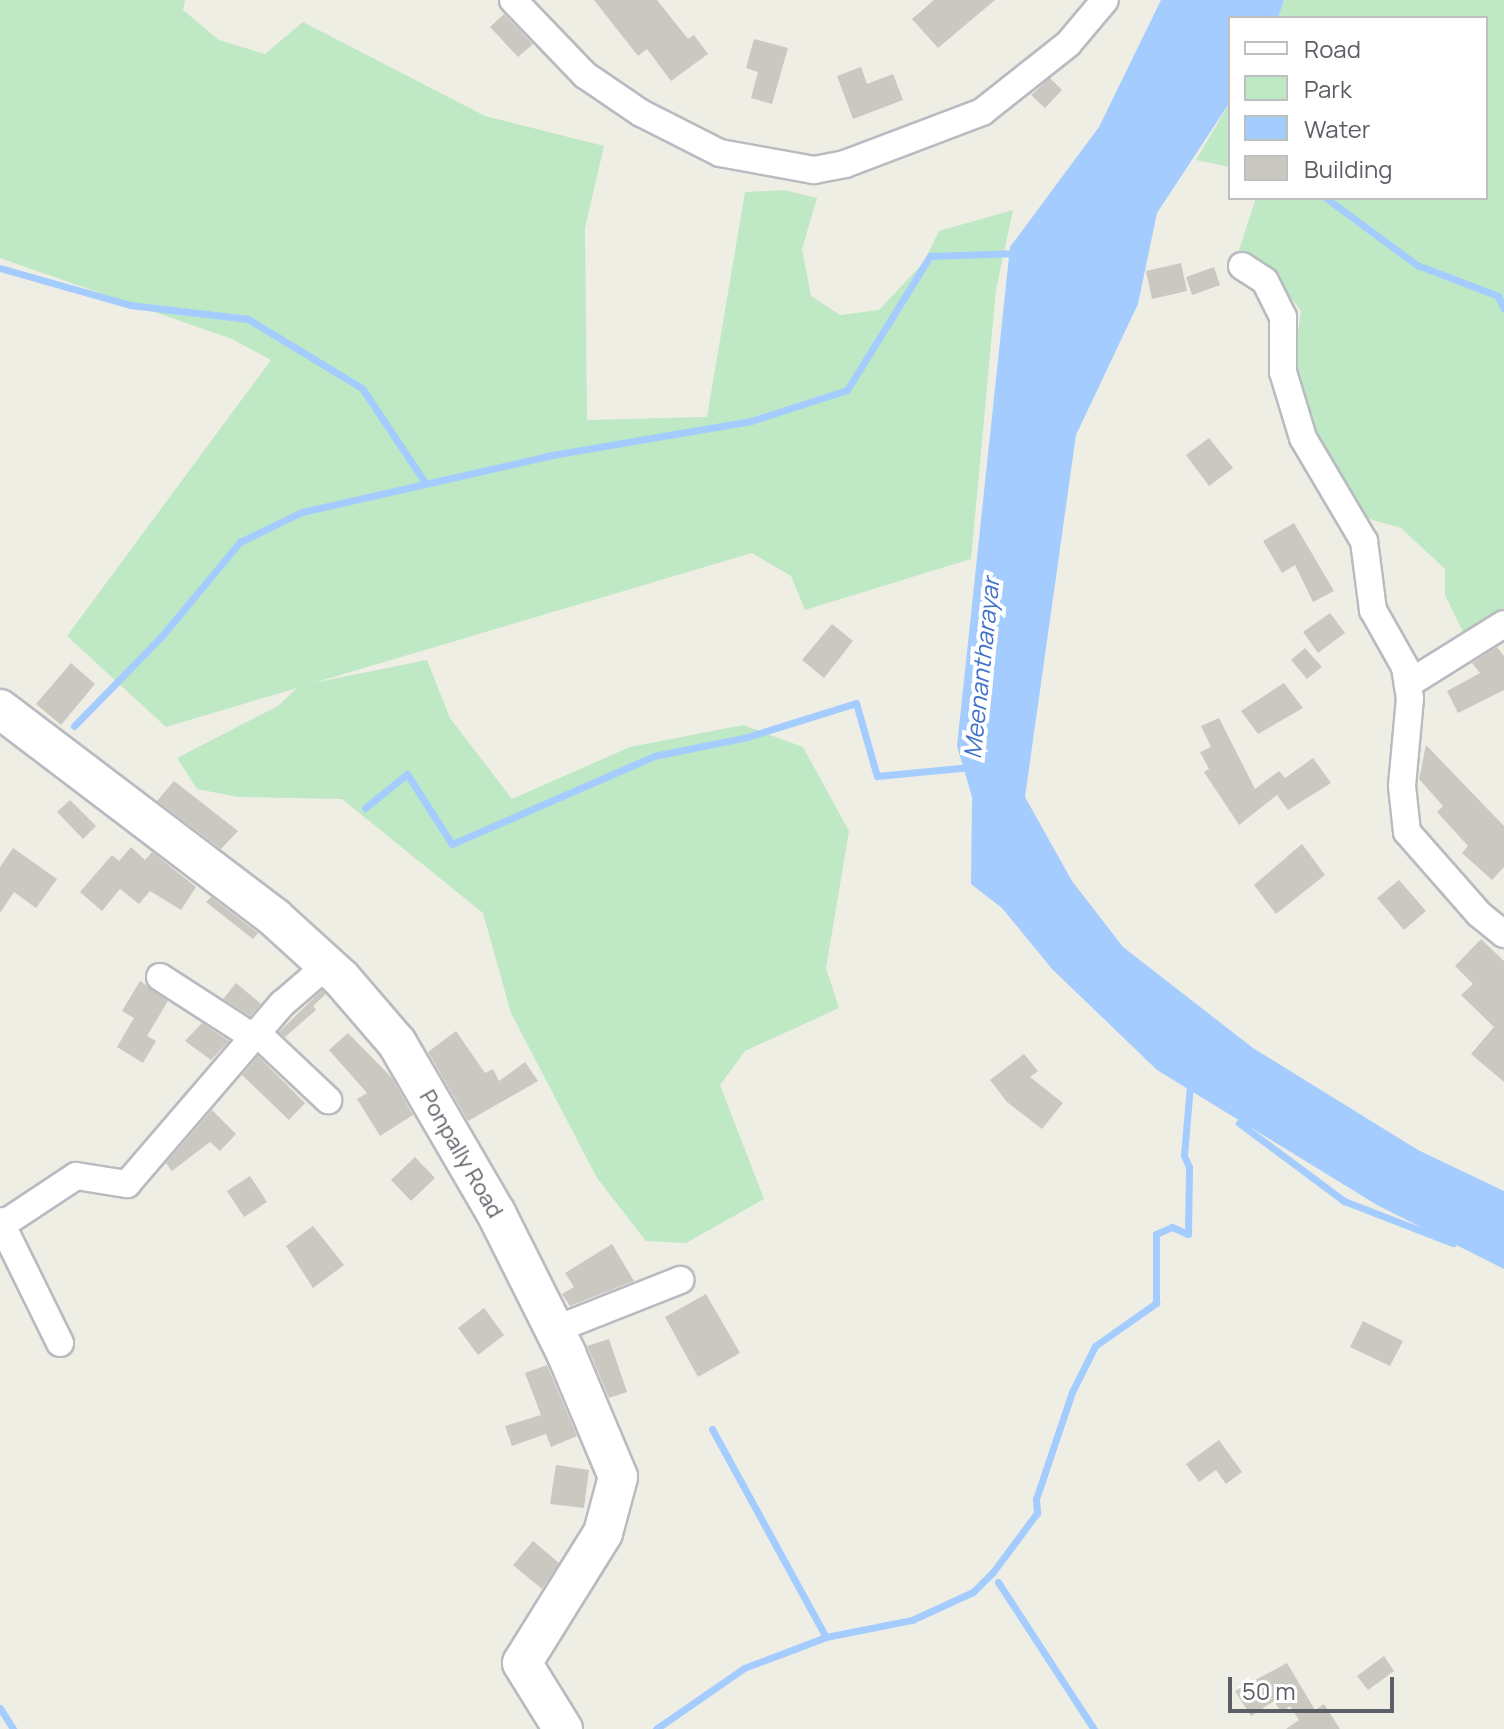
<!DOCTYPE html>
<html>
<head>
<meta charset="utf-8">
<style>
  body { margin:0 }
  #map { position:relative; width:1504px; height:1729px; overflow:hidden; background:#efeee4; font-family:Manrope,sans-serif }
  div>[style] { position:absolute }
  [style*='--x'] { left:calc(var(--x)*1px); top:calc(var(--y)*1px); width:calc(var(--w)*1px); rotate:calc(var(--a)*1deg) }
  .green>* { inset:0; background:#bfe8c4 }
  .water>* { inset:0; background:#a4ccff }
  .stream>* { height:7px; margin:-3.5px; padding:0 3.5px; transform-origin:3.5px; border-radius:3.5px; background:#a4ccff }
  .building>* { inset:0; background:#cac8c1 }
  .roads { filter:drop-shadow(2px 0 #b9bbc1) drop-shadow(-2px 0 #b9bbc1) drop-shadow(0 2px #b9bbc1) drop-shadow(0 -2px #b9bbc1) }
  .street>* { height:26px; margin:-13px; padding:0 13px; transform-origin:13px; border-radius:13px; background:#fff }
  .secondary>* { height:38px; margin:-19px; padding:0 19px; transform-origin:19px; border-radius:19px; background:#fff }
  span { translate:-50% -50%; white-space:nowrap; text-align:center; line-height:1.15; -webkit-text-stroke:8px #fff; paint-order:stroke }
  .street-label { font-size:22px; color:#5c5f65 }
  .water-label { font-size:24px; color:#4072c9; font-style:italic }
  .legend { position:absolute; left:1228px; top:16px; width:260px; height:184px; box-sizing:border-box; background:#fff; border:2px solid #bebfc1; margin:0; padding:10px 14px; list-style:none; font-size:24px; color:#5c5f65 }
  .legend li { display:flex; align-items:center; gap:16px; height:40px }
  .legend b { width:40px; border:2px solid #bebfc1 }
  .scale { position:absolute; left:1228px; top:1677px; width:166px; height:36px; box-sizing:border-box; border:4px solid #5c5f65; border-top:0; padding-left:10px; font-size:24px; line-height:28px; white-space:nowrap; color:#5c5f65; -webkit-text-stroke:6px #fff; paint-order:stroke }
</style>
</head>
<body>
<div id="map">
  <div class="green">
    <i style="clip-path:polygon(0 0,185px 0,183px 10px,219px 40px,265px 54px,303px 22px,485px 116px,604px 146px,585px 228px,587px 420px,707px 417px,745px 192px,784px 190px,817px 198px,802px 249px,811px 296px,840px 315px,879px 310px,924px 262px,939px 231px,1013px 210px,996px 290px,971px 559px,805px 610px,791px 576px,752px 553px,313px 683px,427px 660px,450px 718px,512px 799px,630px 747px,743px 725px,803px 747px,849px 831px,826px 968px,839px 1008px,745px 1051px,720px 1085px,764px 1199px,686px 1243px,646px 1241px,597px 1178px,511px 1013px,483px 913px,342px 799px,238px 797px,197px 789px,177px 758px,278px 706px,297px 688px,166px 727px,67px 636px,271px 360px,232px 339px,0 258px)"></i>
    <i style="clip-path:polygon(1284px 0,1504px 0,1504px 607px,1463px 632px,1445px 595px,1445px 569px,1401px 528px,1356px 515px,1318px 450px,1293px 370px,1301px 311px,1271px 272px,1238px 253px,1256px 198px,1486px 198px,1486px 18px,1278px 18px)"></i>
    <i style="clip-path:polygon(1230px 102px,1230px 167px,1196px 160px)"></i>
  </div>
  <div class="water">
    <i style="clip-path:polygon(1161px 0,1284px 0,1278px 18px,1230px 18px,1230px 102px,1157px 213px,1138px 304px,1076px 435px,1025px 797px,1072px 881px,1123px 947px,1253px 1048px,1418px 1150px,1504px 1191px,1504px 1269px,1377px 1205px,1157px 1070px,1052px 969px,1002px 908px,971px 884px,972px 797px,957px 746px,1010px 247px,1099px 127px)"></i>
  </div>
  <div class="stream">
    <i style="--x:1326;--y:198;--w:113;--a:36.4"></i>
    <i style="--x:1417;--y:265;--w:87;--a:20.9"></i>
    <i style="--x:1498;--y:296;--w:14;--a:65"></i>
    <i style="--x:0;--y:268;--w:135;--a:15.9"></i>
    <i style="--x:130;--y:305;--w:119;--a:6.8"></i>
    <i style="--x:248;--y:319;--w:133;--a:31.2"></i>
    <i style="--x:362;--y:388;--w:115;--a:56.3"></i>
    <i style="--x:74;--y:726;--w:124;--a:-45.7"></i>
    <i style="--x:161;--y:637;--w:124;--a:-50.3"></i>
    <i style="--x:240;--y:542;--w:69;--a:-25.8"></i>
    <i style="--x:302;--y:512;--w:256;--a:-12.8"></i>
    <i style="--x:552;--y:455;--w:202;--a:-9.7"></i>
    <i style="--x:751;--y:421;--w:101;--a:-17.9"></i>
    <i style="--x:847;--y:390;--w:158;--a:-58.2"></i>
    <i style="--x:930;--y:256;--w:88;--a:-2"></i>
    <i style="--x:365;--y:808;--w:54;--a:-39"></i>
    <i style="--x:407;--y:774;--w:83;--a:57.3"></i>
    <i style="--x:452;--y:844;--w:220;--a:-23.5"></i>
    <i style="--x:654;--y:756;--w:95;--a:-11.5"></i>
    <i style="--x:747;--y:737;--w:114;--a:-17.3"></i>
    <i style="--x:856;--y:703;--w:76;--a:74"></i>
    <i style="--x:877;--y:776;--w:94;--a:-5.5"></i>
    <i style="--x:1239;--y:1123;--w:131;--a:36.6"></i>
    <i style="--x:1344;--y:1201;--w:117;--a:21.1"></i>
    <i style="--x:712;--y:1429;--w:237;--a:61.3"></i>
    <i style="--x:998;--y:1582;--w:176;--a:56.9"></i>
    <i style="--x:0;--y:1708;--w:25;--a:58"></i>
    <i style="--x:656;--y:1729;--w:107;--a:-34.7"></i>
    <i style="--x:744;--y:1668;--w:88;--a:-20.7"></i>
    <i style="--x:826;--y:1637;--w:88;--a:-11.2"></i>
    <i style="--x:912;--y:1620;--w:67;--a:-24.7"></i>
    <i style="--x:973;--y:1592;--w:28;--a:-45"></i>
    <i style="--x:993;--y:1572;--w:74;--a:-53.3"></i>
    <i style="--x:1037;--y:1513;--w:14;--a:-94"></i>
    <i style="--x:1036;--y:1499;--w:113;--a:-71.4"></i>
    <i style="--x:1072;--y:1392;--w:51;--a:-63.4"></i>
    <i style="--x:1095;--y:1346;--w:75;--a:-35.2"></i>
    <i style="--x:1156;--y:1303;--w:69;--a:-90"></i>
    <i style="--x:1156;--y:1234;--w:17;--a:-24"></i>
    <i style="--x:1172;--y:1227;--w:17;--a:24"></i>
    <i style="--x:1188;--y:1234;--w:67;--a:-89.1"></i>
    <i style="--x:1189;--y:1167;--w:13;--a:-113"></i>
    <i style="--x:1184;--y:1155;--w:70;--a:-85.1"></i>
  </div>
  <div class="building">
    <i style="clip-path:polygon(594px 0,657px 0,688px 39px,694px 35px,708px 54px,671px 81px,647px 49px,638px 56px)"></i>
    <i style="clip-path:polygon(934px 0,995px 0,938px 48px,912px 19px)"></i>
    <i style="clip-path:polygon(504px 14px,533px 44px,518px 57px,490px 27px)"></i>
    <i style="clip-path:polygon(754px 39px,788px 48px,772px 104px,751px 98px,758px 72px,746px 68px)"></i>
    <i style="clip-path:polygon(861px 67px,867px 84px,893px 74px,903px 100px,853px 119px,837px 76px)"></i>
    <i style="clip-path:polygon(1050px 78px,1062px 90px,1045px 108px,1031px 95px)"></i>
    <i style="clip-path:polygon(1181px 263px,1187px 291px,1152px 299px,1146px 271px)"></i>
    <i style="clip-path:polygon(1214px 267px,1220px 285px,1192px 295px,1186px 277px)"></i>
    <i style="clip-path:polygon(1209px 438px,1233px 468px,1209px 486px,1186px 455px)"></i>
    <i style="clip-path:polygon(1294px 523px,1334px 591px,1313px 602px,1295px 565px,1282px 573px,1263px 541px)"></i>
    <i style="clip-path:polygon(1330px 613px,1345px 633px,1318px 653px,1303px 632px)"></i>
    <i style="clip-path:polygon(832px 624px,853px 641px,824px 678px,802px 660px)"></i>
    <i style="clip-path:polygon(1497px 647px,1504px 656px,1504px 690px,1458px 713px,1447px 691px,1480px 673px,1472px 663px)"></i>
    <i style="clip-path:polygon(1305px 648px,1322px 667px,1307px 679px,1291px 660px)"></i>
    <i style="clip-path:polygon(71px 663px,95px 684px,61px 725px,36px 704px)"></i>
    <i style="clip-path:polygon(1284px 683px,1303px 708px,1258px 734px,1241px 711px)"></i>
    <i style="clip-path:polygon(1219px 718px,1255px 789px,1279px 771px,1285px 778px,1313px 758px,1331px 783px,1288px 810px,1277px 795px,1239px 825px,1204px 772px,1209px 769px,1200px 752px,1211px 747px,1201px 726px)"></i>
    <i style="clip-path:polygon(1426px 745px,1504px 826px,1504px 867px,1492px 880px,1462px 853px,1468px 846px,1437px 812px,1443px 806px,1419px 779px)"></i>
    <i style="clip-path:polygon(174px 781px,238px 831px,221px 849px,157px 801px)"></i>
    <i style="clip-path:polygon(70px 800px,96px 826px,83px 839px,57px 812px)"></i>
    <i style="clip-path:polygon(1302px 844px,1325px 875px,1276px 914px,1254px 885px)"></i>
    <i style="clip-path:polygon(131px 847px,145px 860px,152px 852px,196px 887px,181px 910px,150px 891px,139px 904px,120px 889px,102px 911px,80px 892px,112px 855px,119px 861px)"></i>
    <i style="clip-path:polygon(13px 848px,57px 879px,36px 908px,14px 892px,0 913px,0 867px)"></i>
    <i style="clip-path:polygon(1399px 880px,1426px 911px,1404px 930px,1377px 898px)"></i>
    <i style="clip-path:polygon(211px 897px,258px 933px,253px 939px,206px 902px)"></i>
    <i style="clip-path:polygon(1481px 939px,1504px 961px,1504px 1082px,1471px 1054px,1494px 1027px,1461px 995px,1473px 984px,1455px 966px)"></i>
    <i style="clip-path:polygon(140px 981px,168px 1001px,147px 1036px,156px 1041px,143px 1063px,117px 1047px,134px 1018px,122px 1011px)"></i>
    <i style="clip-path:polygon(236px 983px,261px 1004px,250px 1016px,223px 999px)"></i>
    <i style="clip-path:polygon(322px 990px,326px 994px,313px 1006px,316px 1010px,285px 1037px,279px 1032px)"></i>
    <i style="clip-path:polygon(202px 1023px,229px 1041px,211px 1060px,185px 1041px)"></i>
    <i style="clip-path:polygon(456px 1031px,485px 1073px,493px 1069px,499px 1081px,525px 1062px,538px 1081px,468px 1121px,428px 1052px)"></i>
    <i style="clip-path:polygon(348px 1033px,392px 1078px,413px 1115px,380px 1136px,357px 1099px,367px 1093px,329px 1050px)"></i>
    <i style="clip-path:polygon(1024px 1054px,1038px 1071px,1030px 1077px,1063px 1103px,1042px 1129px,1007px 1102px,990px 1080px)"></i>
    <i style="clip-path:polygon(258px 1056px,305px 1103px,289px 1120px,242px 1075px)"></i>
    <i style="clip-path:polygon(212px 1110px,236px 1134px,220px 1151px,210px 1142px,172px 1171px,166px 1163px)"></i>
    <i style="clip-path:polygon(415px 1157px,435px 1178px,411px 1201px,391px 1180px)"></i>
    <i style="clip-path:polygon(250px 1176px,267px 1202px,244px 1217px,227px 1191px)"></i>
    <i style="clip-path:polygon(313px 1226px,344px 1265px,313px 1288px,286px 1246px)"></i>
    <i style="clip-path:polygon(612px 1244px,634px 1281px,570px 1306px,562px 1294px,574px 1287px,565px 1273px)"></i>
    <i style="clip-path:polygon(706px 1294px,740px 1353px,698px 1377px,665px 1317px)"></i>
    <i style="clip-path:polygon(484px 1308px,504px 1335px,478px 1355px,458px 1328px)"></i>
    <i style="clip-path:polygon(1363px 1321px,1403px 1341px,1390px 1366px,1350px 1347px)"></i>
    <i style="clip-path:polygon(609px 1339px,627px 1392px,609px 1398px,587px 1346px)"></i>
    <i style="clip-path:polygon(547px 1365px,577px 1436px,551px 1447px,546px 1434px,512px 1446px,505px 1426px,541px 1415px,525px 1373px)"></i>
    <i style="clip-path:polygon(1219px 1440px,1242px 1472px,1226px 1484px,1216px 1470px,1199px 1482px,1186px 1464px)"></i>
    <i style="clip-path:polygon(556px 1465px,589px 1470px,584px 1508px,550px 1504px)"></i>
    <i style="clip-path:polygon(533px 1541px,559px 1563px,542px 1589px,513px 1565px)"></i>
    <i style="clip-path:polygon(1384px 1656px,1394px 1671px,1368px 1690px,1357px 1676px)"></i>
    <i style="clip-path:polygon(1287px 1663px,1315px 1710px,1324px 1704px,1340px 1729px,1286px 1729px,1299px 1720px,1290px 1706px,1281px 1712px,1274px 1701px,1251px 1716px,1235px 1691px)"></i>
  </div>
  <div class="roads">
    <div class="street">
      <i style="--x:513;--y:0;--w:104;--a:46.2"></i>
      <i style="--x:585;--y:75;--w:68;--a:34.2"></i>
      <i style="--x:641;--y:113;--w:89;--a:26.9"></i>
      <i style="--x:720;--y:153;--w:96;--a:10.3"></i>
      <i style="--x:814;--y:170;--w:32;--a:-11"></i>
      <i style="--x:845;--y:164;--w:147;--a:-20.8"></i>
      <i style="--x:982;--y:112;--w:110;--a:-38.3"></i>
      <i style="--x:1068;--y:44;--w:57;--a:-49.9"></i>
      <i style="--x:1242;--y:266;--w:27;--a:33"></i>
      <i style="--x:1265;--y:281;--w:40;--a:63.4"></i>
      <i style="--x:1283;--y:317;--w:55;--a:90"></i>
      <i style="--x:1283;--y:372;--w:69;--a:73.1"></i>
      <i style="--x:1303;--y:438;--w:120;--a:59.4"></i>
      <i style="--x:1364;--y:541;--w:70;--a:82.6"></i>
      <i style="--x:1373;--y:610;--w:65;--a:60.7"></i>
      <i style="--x:1405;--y:667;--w:31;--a:81"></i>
      <i style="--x:1410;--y:698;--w:88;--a:95.2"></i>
      <i style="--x:1402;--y:786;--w:46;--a:83.8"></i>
      <i style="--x:1407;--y:832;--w:109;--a:48.7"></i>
      <i style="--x:1479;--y:914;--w:32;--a:39"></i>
      <i style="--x:1408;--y:684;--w:113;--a:-32"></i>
      <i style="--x:160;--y:977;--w:111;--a:32.8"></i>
      <i style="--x:257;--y:1033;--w:98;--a:43.3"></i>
      <i style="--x:0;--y:1221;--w:136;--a:63.8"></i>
      <i style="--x:2;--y:1225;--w:89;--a:-33.5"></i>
      <i style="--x:76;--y:1176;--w:52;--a:8.9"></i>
      <i style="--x:127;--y:1184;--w:238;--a:-49.3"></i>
      <i style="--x:282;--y:1004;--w:60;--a:-40.9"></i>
      <i style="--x:554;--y:1330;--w:136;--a:-21.6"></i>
    </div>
    <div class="secondary">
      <i style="--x:0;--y:709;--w:345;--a:37.2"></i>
      <i style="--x:275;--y:918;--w:89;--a:42.3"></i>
      <i style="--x:341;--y:978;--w:86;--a:49.3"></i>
      <i style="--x:397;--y:1043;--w:197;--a:59.8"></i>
      <i style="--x:496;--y:1213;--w:157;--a:63.4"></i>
      <i style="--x:566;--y:1353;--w:134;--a:67.2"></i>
      <i style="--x:618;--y:1477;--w:58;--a:105"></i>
      <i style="--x:603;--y:1533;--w:153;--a:121.9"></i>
      <i style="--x:522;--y:1663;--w:78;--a:58.2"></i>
    </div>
  </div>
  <div class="street-label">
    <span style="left:461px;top:1154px;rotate:60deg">Ponpally Road</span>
  </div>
  <div class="water-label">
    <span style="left:981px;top:668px;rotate:-84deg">Meenantharayar</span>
  </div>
  <ul class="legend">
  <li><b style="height:10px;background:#fff"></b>Road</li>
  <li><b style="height:22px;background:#bfe8c4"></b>Park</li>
  <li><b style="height:22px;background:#a4ccff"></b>Water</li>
  <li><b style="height:22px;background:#cac8c1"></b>Building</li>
  </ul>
  <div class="scale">50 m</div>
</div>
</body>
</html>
